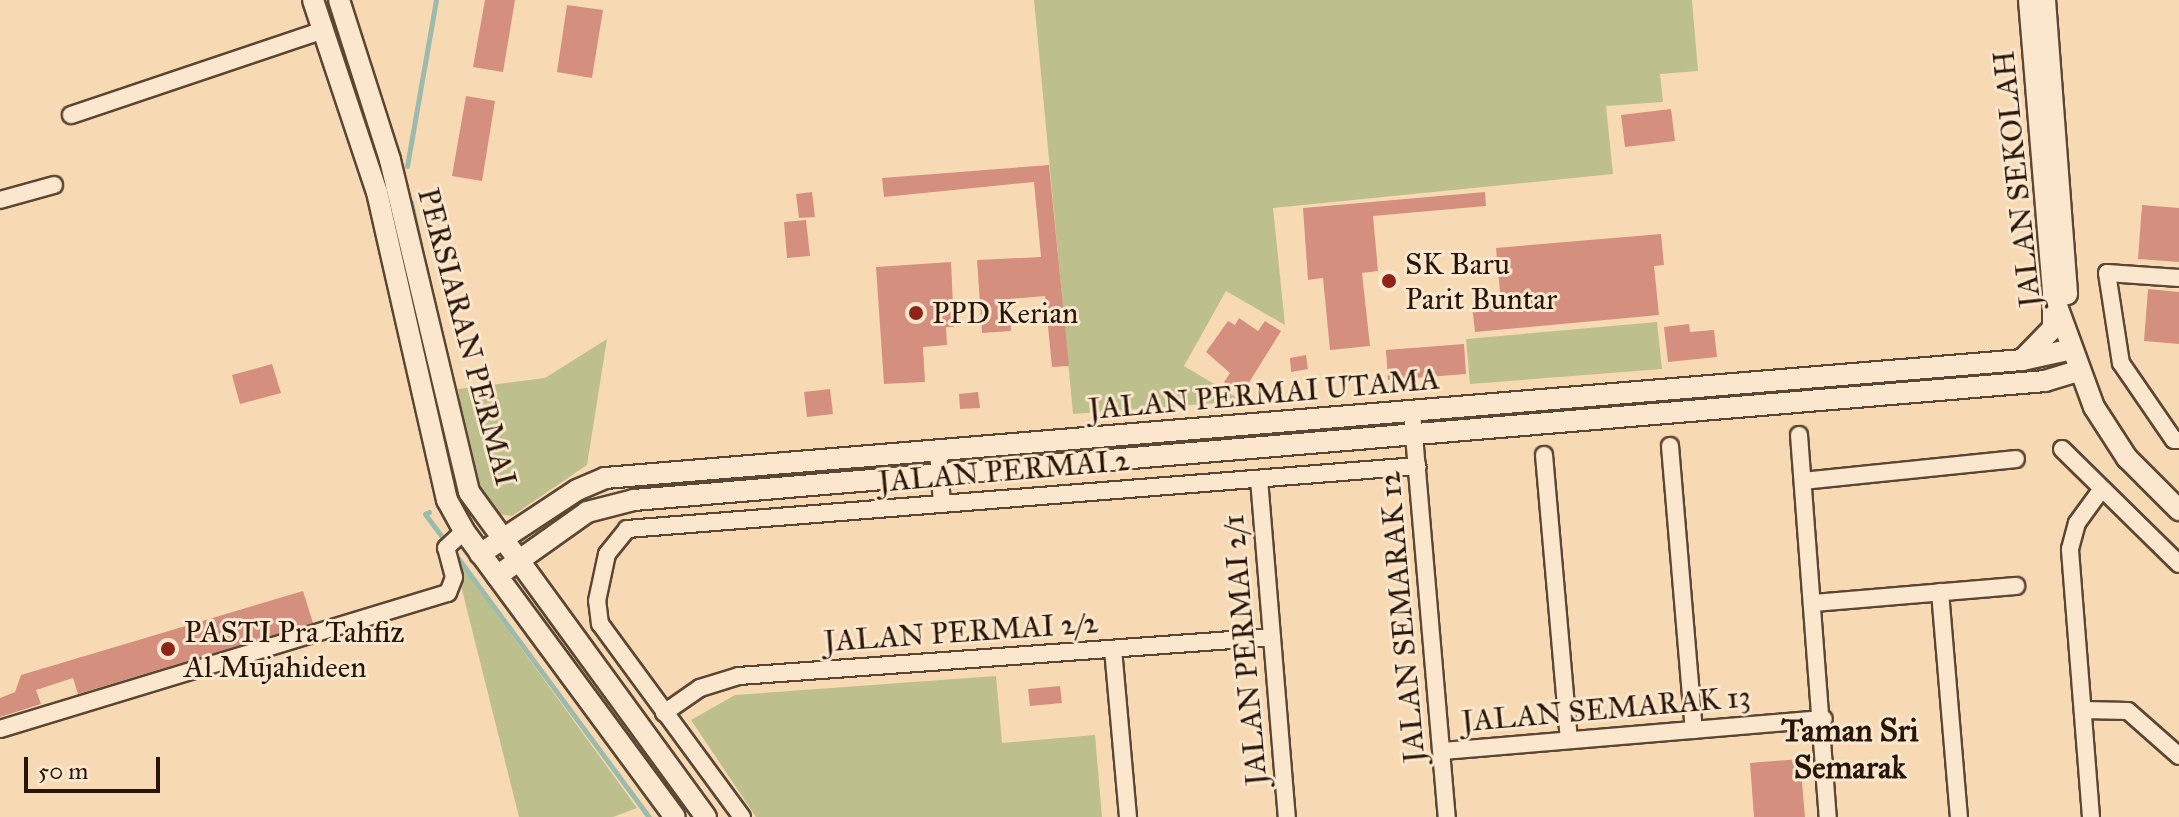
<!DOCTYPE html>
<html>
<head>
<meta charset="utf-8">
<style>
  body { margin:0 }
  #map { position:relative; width:2179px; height:817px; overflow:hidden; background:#f7dab3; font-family:"IM FELL Great Primer",serif }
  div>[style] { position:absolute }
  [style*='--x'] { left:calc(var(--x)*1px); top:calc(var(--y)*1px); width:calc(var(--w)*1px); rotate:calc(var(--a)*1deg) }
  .green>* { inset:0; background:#bdc08c }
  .stream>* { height:5px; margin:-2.5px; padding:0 2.5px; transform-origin:2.5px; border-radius:2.5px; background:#9dbbac }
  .building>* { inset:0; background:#d58f7f }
  .roads { filter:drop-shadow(2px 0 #5c4633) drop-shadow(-2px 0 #5c4633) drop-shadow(0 2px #5c4633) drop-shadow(0 -2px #5c4633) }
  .minor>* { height:16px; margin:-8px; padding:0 8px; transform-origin:8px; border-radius:8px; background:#fae7ce }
  .tertiary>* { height:20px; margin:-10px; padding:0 10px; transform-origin:10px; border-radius:10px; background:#fae7ce }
  .dots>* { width:22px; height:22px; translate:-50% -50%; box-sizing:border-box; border:4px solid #fae7ce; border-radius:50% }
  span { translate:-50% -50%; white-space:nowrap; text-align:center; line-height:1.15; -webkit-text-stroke:6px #fae7ce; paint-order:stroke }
  .street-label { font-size:30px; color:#281508 }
  .poi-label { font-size:30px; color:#281508 }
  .left { translate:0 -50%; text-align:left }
  .neighbourhood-label { font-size:32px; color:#281508; font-weight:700 }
  .scale { position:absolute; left:24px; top:757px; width:136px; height:36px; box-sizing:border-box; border:4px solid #281508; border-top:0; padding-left:10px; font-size:24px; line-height:28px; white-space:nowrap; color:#281508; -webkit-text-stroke:6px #fae7ce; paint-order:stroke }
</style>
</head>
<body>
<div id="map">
  <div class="green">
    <i style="clip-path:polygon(1034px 0,1692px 0,1698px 71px,1660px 74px,1663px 102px,1606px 106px,1613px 174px,1273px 208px,1285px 325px,1226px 291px,1184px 366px,1243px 401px,1073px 414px)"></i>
    <i style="clip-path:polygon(1657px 322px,1662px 369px,1470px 384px,1466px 339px)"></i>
    <i style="clip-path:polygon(607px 339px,587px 465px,512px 516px,490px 513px,474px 488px,458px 389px,545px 378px)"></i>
    <i style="clip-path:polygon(453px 554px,637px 808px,613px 817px,519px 817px)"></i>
    <i style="clip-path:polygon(996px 676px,1002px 743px,1095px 735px,1102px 817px,756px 817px,691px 720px,735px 695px)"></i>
  </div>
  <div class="stream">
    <i style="--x:407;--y:166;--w:169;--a:-80.1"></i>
    <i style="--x:411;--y:202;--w:44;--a:78.2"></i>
    <i style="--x:429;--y:512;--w:4;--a:153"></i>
    <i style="--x:425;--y:514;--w:34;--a:53"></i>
    <i style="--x:455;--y:554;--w:327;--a:53.6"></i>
  </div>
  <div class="building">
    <i style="clip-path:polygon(485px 0,515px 0,503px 72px,473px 67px)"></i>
    <i style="clip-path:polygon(567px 5px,603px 10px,592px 78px,557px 72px)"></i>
    <i style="clip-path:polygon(466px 96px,495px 101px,482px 181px,452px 176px)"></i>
    <i style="clip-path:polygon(1671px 109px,1675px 141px,1625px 147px,1621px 115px)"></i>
    <i style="clip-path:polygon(1049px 165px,1069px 366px,1052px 367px,1045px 296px,1009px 299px,1011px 331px,982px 333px,977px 260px,1041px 257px,1034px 182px,884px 197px,882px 178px)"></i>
    <i style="clip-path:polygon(812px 192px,815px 217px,799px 218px,796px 194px)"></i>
    <i style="clip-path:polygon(1485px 192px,1486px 206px,1373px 216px,1378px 271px,1362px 273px,1370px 346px,1330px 350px,1323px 278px,1308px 280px,1303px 208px)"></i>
    <i style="clip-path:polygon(2142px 205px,2179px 208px,2179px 262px,2138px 259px)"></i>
    <i style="clip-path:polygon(806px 220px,810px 256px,787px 258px,784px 222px)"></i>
    <i style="clip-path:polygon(1661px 234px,1664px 265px,1654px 266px,1659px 315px,1475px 332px,1472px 306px,1501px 303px,1496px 248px)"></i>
    <i style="clip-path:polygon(951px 262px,954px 327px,946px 327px,947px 345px,923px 347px,925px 382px,884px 384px,876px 267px)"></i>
    <i style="clip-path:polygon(2148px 289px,2179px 292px,2179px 344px,2144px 341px)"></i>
    <i style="clip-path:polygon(1239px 318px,1258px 331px,1265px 321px,1281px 331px,1242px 394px,1224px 382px,1230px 373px,1206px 352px,1228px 321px,1235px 325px)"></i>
    <i style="clip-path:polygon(1689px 324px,1690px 332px,1714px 330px,1717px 357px,1668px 362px,1664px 327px)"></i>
    <i style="clip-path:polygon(1464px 344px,1466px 374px,1388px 380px,1386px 350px)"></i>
    <i style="clip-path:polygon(1306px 355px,1308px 369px,1291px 372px,1290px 358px)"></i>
    <i style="clip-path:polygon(272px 364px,281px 393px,240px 404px,232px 375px)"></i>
    <i style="clip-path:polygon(830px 389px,833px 414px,807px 417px,804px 392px)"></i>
    <i style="clip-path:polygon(978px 392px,980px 408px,960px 409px,959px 394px)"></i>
    <i style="clip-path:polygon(303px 591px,313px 623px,78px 694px,73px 678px,36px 690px,41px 704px,0 717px,0 698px,15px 692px,21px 675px)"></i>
    <i style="clip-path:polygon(1060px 686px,1062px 703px,1030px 706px,1028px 689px)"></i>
    <i style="clip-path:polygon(1800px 759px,1805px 817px,1754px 817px,1750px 763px)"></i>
  </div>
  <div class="roads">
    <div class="minor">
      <i style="--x:71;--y:115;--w:266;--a:-18.6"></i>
      <i style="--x:0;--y:200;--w:56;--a:-15.5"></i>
      <i style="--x:2179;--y:278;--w:72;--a:-176"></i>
      <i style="--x:2107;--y:273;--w:91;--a:81.2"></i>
      <i style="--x:2121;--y:363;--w:93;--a:55.5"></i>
      <i style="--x:2174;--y:440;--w:5;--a:0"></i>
      <i style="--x:1412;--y:412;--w:407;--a:85.1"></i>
      <i style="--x:1799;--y:435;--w:383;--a:85.7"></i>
      <i style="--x:1670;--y:446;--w:285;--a:85.2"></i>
      <i style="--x:2062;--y:449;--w:164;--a:44.5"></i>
      <i style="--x:938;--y:451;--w:53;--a:85.7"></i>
      <i style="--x:1544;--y:455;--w:286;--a:85"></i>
      <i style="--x:1259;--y:479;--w:339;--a:85.3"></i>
      <i style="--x:1803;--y:481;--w:214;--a:-5.9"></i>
      <i style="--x:1940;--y:592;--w:226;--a:85.2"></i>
      <i style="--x:1813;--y:603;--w:204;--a:-4.8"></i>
      <i style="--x:1113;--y:649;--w:169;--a:84.9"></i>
      <i style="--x:2083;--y:710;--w:45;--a:1.3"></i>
      <i style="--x:2128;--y:711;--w:68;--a:41.4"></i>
      <i style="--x:664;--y:713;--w:44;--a:-34.8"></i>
      <i style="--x:700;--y:688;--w:41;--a:-17.1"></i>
      <i style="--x:739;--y:676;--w:534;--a:-4.18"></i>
      <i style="--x:0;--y:729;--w:468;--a:-16.9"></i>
      <i style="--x:448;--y:593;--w:17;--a:-69"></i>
      <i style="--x:454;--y:577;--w:30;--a:-105"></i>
      <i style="--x:446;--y:548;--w:25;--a:-43"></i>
      <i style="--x:1442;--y:751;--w:383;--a:-4.8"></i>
      <i style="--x:742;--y:817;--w:240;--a:-126.3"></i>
      <i style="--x:600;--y:624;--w:23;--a:-97"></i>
      <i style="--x:597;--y:601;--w:48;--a:-78"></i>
      <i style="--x:607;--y:554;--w:32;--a:-51"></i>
      <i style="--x:627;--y:529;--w:793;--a:-4.56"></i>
      <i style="--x:2091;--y:817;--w:269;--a:-94.5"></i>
      <i style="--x:2070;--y:549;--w:27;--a:-75"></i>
      <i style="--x:2077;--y:523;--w:41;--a:-54"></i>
    </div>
    <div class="tertiary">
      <i style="--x:313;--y:0;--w:202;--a:71.6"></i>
      <i style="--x:377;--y:192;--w:316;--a:77.2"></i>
      <i style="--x:447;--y:500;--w:35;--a:61"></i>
      <i style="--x:464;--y:531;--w:355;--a:53.6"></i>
      <i style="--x:339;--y:0;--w:168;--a:72.3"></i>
      <i style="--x:390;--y:160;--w:341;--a:76.6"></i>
      <i style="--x:469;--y:492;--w:402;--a:53.9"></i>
      <i style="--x:2029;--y:0;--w:296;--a:85.3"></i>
      <i style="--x:2053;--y:295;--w:119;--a:69.9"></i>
      <i style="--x:2094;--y:407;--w:61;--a:57.1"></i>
      <i style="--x:2127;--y:458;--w:74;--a:45"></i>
      <i style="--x:2045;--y:0;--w:295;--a:85.7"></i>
      <i style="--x:2022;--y:360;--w:45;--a:-45.9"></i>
      <i style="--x:2053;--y:328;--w:23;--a:-90"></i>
      <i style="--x:480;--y:554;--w:116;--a:-33.4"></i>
      <i style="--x:577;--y:490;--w:30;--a:-23"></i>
      <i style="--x:605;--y:478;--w:1422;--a:-4.76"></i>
      <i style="--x:2022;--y:360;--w:51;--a:-12.4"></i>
      <i style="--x:497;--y:576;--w:110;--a:-35.4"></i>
      <i style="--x:587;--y:512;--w:49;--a:-14.3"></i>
      <i style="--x:634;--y:500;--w:1416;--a:-4.82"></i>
      <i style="--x:2045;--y:381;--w:34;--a:-17"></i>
    </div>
  </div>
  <div class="dots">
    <i style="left:1389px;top:281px;background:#8f2418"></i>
    <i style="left:916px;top:313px;background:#8f2418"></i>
    <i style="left:168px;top:649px;background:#8f2418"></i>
  </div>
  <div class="street-label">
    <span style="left:2017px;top:179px;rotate:-96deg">JALAN SEKOLAH</span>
    <span style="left:467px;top:337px;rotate:75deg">PERSIARAN PERMAI</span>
    <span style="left:1264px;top:394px;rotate:-5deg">JALAN PERMAI UTAMA</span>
    <span style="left:1004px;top:471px;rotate:-5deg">JALAN PERMAI 2</span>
    <span style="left:1402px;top:617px;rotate:-95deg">JALAN SEMARAK 12</span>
    <span style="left:961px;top:632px;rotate:-4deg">JALAN PERMAI 2/2</span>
    <span style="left:1245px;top:650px;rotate:-95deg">JALAN PERMAI 2/1</span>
    <span style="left:1606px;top:709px;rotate:-5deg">JALAN SEMARAK 13</span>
  </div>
  <div class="poi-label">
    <span class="left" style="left:1405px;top:281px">SK Baru<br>Parit Buntar</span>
    <span class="left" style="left:932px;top:313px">PPD Kerian</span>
    <span class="left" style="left:184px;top:649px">PASTI Pra Tahfiz<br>Al Mujahideen</span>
  </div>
  <div class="neighbourhood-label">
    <span style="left:1850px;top:750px">Taman Sri<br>Semarak</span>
  </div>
  <div class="scale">50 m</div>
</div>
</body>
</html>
